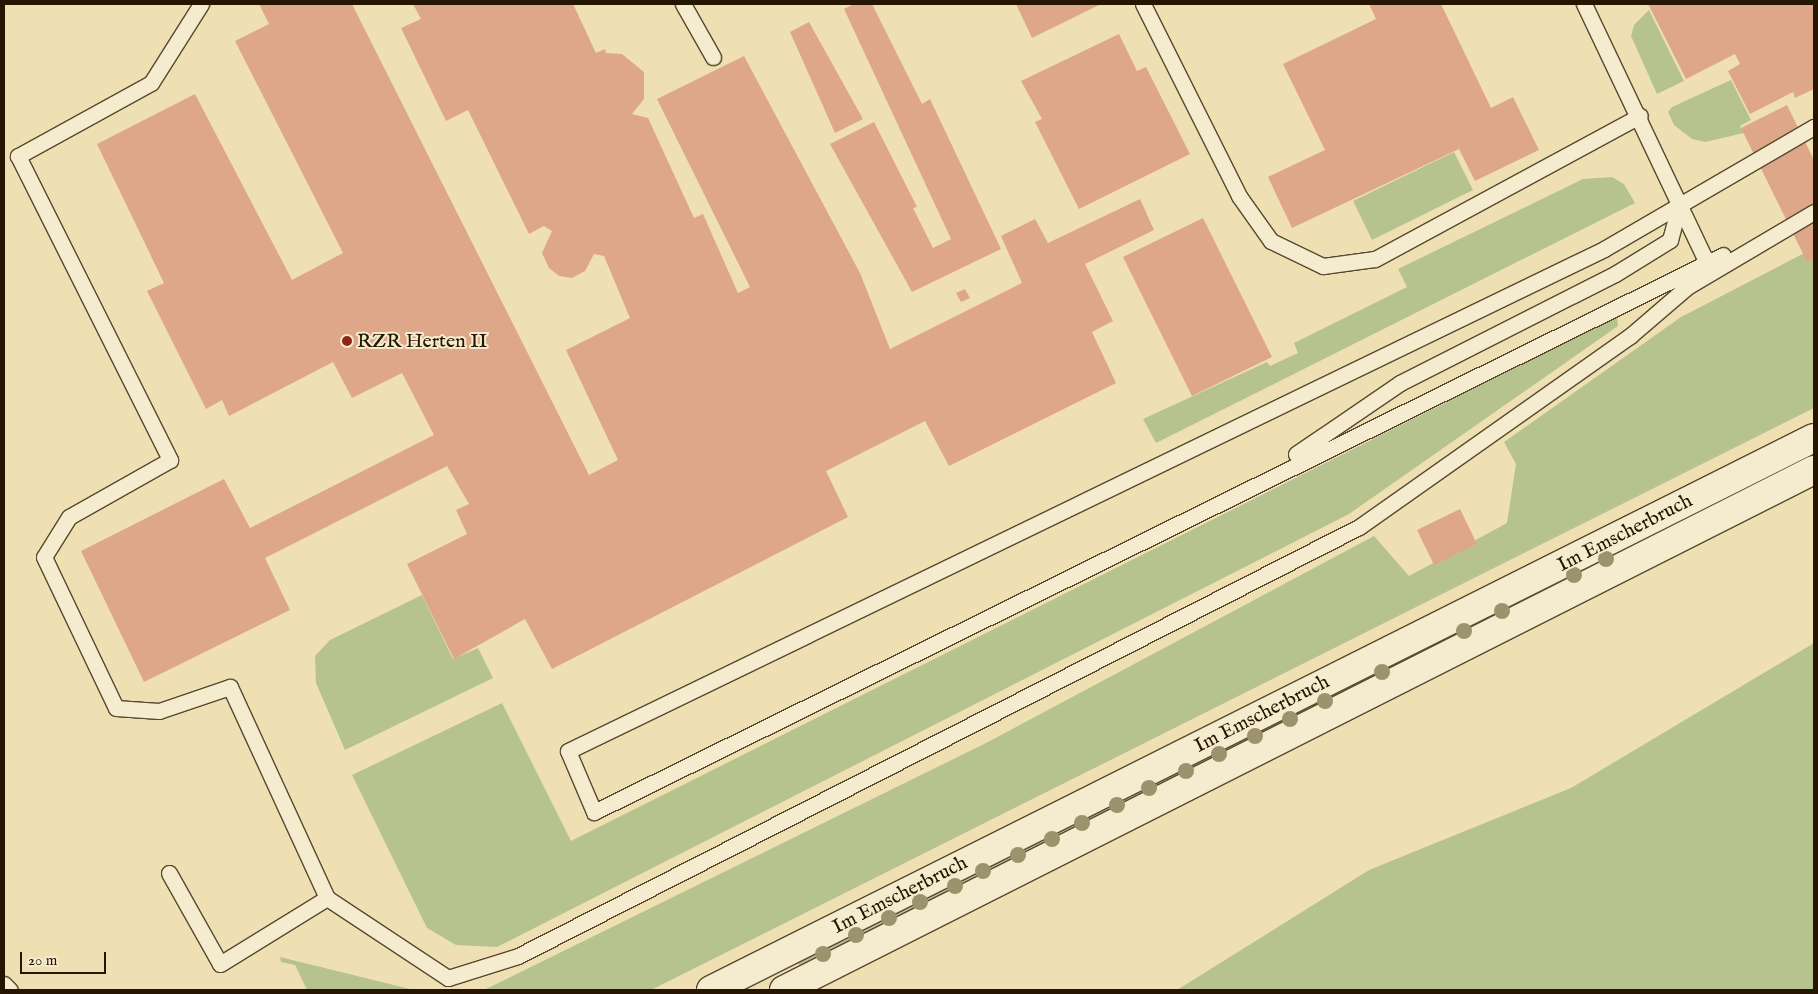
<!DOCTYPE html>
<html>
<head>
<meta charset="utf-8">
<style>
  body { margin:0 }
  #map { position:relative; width:1818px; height:994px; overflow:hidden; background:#efe0b3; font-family:"IM FELL English",serif }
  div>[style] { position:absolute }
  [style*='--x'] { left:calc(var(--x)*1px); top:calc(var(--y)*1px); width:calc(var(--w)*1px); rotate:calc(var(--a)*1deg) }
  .green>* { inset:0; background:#b6c38f }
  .building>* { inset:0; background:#dea78a }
  .roads { filter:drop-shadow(1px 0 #58482e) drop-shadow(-1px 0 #58482e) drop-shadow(0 1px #58482e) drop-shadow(0 -1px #58482e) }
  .lane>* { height:15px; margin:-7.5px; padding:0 7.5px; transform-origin:7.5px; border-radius:7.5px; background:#f5ebce }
  .secondary>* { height:28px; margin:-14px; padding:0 14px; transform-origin:14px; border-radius:14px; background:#f5ebce }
  .trees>* { width:16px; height:16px; margin:-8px; border-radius:50%; background:#9c926d }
  .dots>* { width:14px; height:14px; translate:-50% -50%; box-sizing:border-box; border:2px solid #f5ebce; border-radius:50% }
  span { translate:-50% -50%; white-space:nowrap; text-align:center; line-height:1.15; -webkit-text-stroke:4px #f5ebce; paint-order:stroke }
  .poi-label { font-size:20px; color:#251501 }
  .left { translate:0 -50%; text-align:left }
  .street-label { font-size:20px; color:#251501 }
  .frame { position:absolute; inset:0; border:5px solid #251501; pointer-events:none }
  .scale { position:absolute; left:20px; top:952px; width:86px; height:22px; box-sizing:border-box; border:2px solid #251501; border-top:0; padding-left:6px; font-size:15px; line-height:18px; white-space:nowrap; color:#251501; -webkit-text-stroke:4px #f5ebce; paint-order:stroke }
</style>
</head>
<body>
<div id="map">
  <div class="green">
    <i style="clip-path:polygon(1649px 10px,1684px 81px,1657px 94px,1631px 36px,1634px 25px)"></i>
    <i style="clip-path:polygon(1731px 80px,1751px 120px,1740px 126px,1744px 133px,1705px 142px,1692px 139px,1674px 125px,1668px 112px,1672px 107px)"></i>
    <i style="clip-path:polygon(1454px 152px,1473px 190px,1372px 240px,1353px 201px)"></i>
    <i style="clip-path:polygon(1612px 177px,1624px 184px,1635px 203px,1156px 443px,1143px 419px,1267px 362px,1270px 366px,1298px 353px,1294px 343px,1407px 287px,1398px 269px,1583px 179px)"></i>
    <i style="clip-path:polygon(1814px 248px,1814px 408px,651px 990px,484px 990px,986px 743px,1374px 536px,1409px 576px,1507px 523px,1516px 464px,1504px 442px,1681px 317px)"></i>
    <i style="clip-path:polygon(1617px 317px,1618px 326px,1349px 514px,497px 947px,456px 945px,427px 928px,352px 775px,502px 703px,571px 841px)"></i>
    <i style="clip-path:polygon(1814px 450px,1814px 463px,803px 970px,796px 961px)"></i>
    <i style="clip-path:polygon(422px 595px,453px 659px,478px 648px,493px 678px,345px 750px,316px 683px,315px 656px,330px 640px)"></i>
    <i style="clip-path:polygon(1814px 643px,1814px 990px,1177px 990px,1369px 870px,1571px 788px)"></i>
    <i style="clip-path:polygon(280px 957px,414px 990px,307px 990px,295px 965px,281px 962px)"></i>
  </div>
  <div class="building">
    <i style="clip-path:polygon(259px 4px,352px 4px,589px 475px,618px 460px,566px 350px,630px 318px,604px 256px,594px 254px,585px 271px,572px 278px,559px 276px,549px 268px,542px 253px,552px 231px,544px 226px,529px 234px,468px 110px,446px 121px,401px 28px,421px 19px,413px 4px,573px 4px,596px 53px,605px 49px,606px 53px,622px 54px,644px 72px,644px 99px,632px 114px,648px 118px,694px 218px,703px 214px,738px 293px,750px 287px,657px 99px,744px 56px,860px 273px,890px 349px,1022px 283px,1001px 236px,1035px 219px,1048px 243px,1140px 199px,1154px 230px,1085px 264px,1113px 321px,1092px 332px,1116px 383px,949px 466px,925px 421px,826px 471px,848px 517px,552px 669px,525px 619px,454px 659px,407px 564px,467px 534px,456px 510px,469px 504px,447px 466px,265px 558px,290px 610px,144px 682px,81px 551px,224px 479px,250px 528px,434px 435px,402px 373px,352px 398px,333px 362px,229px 416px,222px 400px,206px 409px,147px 291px,164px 283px,97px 144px,195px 94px,292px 280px,343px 253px,235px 41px,269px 24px)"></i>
    <i style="clip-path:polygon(854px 4px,872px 4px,922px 104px,930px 99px,1001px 249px,912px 292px,830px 144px,874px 122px,917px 207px,913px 208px,933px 248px,951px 239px,844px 9px)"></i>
    <i style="clip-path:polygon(1016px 4px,1101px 4px,1032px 38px)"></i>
    <i style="clip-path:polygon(1369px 4px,1441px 4px,1491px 108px,1513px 97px,1539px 150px,1475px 181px,1459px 149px,1292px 228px,1268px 177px,1325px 150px,1283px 64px,1376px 19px)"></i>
    <i style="clip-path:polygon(1648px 4px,1814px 4px,1814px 89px,1795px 98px,1793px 92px,1750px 114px,1728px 71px,1740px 64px,1735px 54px,1686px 79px)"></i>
    <i style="clip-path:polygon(809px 22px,863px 119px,835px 133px,790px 32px)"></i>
    <i style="clip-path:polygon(1119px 34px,1137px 71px,1146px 67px,1190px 154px,1079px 209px,1035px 122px,1042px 119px,1021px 81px)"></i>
    <i style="clip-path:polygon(1787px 105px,1814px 160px,1814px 259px,1807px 262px,1741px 128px)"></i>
    <i style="clip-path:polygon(1203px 218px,1272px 357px,1192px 396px,1123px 257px)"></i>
    <i style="clip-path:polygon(965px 289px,970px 298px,961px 302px,956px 293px)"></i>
    <i style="clip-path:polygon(1460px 509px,1477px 544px,1434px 565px,1417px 530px)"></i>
  </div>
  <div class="roads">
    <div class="lane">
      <i style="--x:201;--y:4;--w:93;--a:122.3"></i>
      <i style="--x:151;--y:83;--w:152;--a:151.2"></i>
      <i style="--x:18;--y:156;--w:340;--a:63.4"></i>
      <i style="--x:170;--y:460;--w:116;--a:150.6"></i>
      <i style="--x:69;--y:517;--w:47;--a:122"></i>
      <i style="--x:44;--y:557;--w:167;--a:64.5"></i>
      <i style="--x:116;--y:708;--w:43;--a:4"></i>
      <i style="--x:159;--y:711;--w:75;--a:-18.7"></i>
      <i style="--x:230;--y:687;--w:232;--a:65.3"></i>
      <i style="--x:327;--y:898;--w:145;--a:33.5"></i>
      <i style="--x:448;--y:978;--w:73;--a:-17.4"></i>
      <i style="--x:518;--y:956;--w:944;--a:-27.03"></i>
      <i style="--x:1359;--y:527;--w:332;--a:-35.2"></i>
      <i style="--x:1630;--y:336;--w:75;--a:-40.7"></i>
      <i style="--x:1687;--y:287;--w:147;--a:-30.6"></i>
      <i style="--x:683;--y:4;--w:61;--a:60.5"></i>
      <i style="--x:1143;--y:4;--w:215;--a:63.4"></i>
      <i style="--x:1239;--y:196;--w:55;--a:54.6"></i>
      <i style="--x:1271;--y:241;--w:58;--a:25.7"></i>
      <i style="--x:1323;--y:266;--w:52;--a:-7.7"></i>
      <i style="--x:1375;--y:259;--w:301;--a:-28.4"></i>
      <i style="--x:1584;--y:4;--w:287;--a:64.6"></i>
      <i style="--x:1723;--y:255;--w:1259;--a:153.74"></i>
      <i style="--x:594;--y:812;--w:66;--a:-113.1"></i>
      <i style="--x:568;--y:751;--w:1151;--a:-25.85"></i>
      <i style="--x:1604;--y:249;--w:243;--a:-30.2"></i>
      <i style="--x:1296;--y:454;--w:126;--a:-34.3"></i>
      <i style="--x:1400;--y:383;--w:241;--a:-26.9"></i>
      <i style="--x:1615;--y:274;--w:65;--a:-31.7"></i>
      <i style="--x:1670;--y:240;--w:39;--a:-75"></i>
      <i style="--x:169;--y:873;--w:104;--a:60.7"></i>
      <i style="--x:220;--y:964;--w:126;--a:-31.7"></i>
      <i style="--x:4;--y:984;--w:8;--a:45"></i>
    </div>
    <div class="secondary">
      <i style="--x:711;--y:990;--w:1233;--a:-26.59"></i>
      <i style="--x:784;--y:990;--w:1154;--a:-26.79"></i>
    </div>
  </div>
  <div class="trees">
    <i style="left:1606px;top:559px"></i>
    <i style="left:1574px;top:575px"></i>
    <i style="left:1502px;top:611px"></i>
    <i style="left:1464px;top:631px"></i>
    <i style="left:1382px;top:672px"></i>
    <i style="left:1325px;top:701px"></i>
    <i style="left:1290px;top:719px"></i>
    <i style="left:1255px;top:736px"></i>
    <i style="left:1219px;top:754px"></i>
    <i style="left:1186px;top:771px"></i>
    <i style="left:1149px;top:788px"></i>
    <i style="left:1117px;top:805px"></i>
    <i style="left:1082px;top:823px"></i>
    <i style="left:1052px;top:839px"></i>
    <i style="left:1018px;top:855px"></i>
    <i style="left:983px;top:871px"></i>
    <i style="left:955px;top:886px"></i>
    <i style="left:920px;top:902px"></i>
    <i style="left:889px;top:918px"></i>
    <i style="left:856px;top:935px"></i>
    <i style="left:823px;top:954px"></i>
  </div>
  <div class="dots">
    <i style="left:347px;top:341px;background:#8f2418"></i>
  </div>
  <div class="poi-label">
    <span class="left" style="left:357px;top:341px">RZR Herten II</span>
  </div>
  <div class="street-label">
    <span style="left:1625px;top:533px;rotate:-27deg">Im Emscherbruch</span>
    <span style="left:1262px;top:714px;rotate:-27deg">Im Emscherbruch</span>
    <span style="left:900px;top:895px;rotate:-27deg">Im Emscherbruch</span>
  </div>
  <div class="frame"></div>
  <div class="scale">20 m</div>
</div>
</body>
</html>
